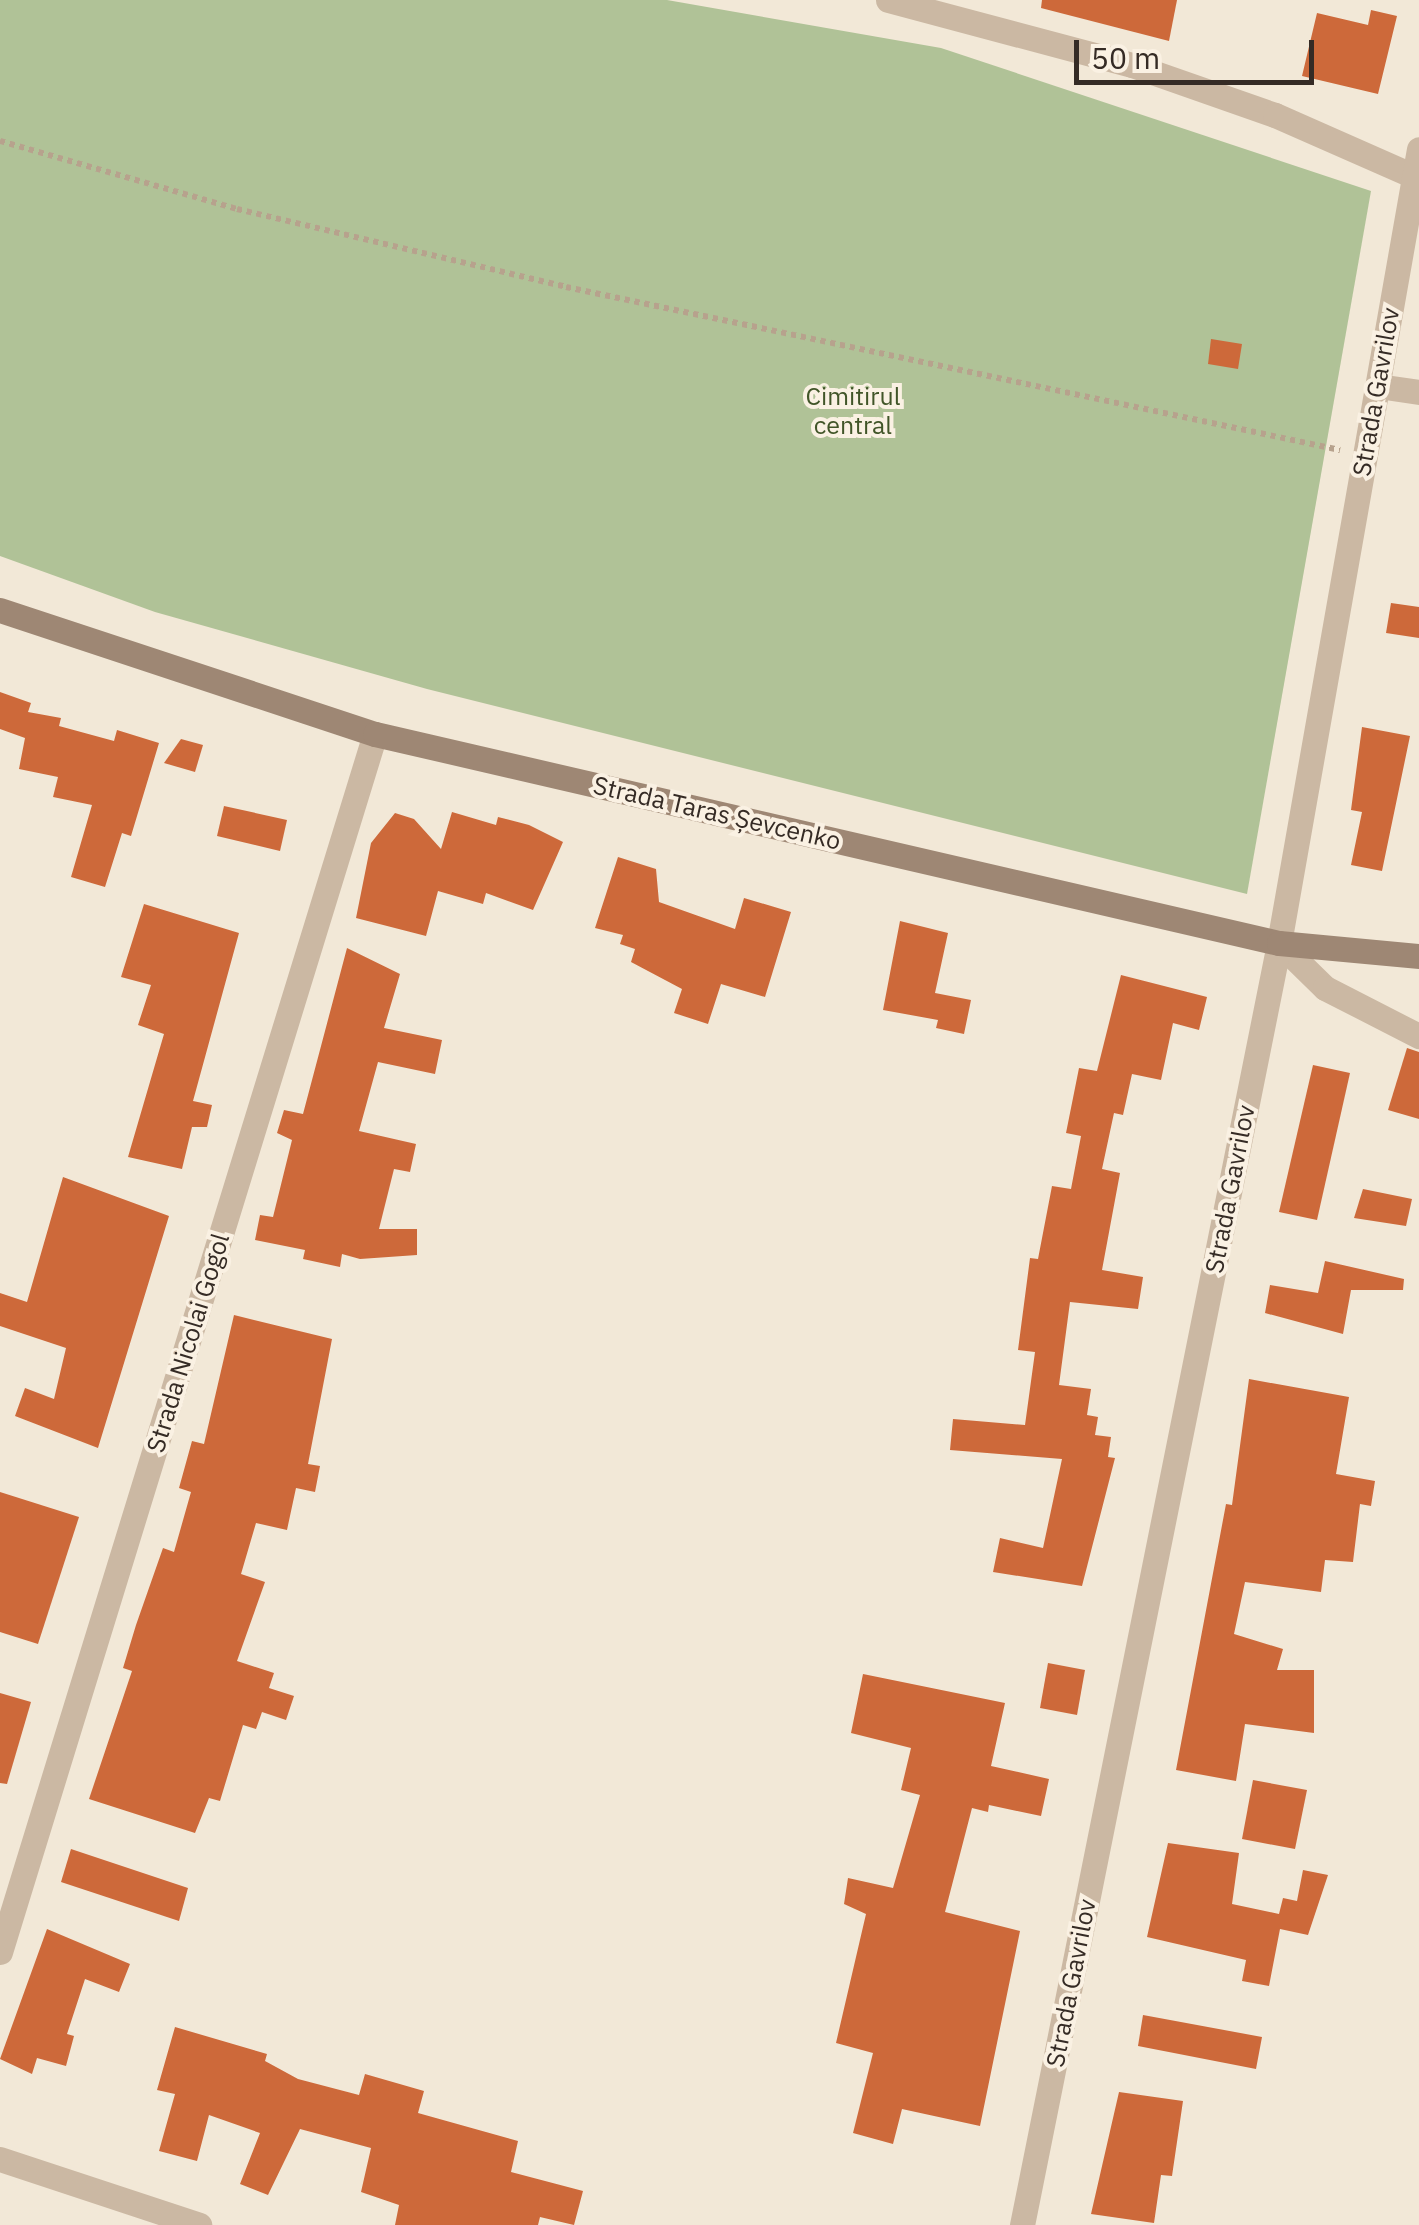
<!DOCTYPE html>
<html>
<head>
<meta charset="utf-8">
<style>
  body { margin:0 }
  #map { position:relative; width:1419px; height:2225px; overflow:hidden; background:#f2e8d7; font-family:"IBM Plex Sans",sans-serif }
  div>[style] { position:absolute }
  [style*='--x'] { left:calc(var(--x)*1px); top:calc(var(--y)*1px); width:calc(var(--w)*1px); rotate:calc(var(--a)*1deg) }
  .green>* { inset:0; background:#b0c297 }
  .building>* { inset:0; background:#cd693a }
  .path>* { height:6px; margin-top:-3px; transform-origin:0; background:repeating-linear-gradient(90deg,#b7a28d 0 5px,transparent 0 10px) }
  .minor>* { height:25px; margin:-12.5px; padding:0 12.5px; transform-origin:12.5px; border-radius:12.5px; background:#cbb8a3 }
  .secondary>* { height:25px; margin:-12.5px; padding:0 12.5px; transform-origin:12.5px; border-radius:12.5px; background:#9e8774 }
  span { translate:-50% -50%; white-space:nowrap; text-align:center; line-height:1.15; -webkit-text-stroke:8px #faf1e3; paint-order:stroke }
  .street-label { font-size:25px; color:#352b25 }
  .park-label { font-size:25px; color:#415528 }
  .scale { position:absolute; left:1074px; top:40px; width:240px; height:45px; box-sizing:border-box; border:5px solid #352b25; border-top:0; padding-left:12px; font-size:30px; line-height:35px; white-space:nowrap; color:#352b25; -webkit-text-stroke:8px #faf1e3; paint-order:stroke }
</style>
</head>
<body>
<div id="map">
  <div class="green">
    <i style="clip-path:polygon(0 0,667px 0,941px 48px,1371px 191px,1247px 894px,427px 689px,155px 612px,0 556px)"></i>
  </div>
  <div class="building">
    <i style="clip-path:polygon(1042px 0,1177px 0,1169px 41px,1041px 8px)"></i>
    <i style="clip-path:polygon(1371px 10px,1397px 16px,1378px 94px,1302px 76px,1317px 13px,1368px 25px)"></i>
    <i style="clip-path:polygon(1211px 339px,1242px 344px,1238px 369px,1208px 364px)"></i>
    <i style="clip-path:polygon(1391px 603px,1419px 607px,1419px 638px,1386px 633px)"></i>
    <i style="clip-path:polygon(0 692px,31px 703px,28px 712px,61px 718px,59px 726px,114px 741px,117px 730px,159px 743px,131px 836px,122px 833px,105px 887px,71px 877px,92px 805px,53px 797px,58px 777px,19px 769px,25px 738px,0 729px)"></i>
    <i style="clip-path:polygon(1362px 727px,1410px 736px,1382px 871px,1351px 865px,1362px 812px,1351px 810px)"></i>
    <i style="clip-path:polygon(181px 739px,203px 745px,195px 772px,164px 763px)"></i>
    <i style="clip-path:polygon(224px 806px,287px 820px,280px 851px,217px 836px)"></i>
    <i style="clip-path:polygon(452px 812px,496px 825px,498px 817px,529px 825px,563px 842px,533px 910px,486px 893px,483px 904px,438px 891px,426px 936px,356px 918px,371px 843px,395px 813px,414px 819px,441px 849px)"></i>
    <i style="clip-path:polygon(618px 857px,656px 869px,659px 902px,735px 929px,744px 898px,791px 912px,765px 997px,721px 984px,708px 1024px,674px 1013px,682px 989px,631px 962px,635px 949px,620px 944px,623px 935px,595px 928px)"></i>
    <i style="clip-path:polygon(144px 904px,239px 933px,193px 1101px,212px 1105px,207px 1127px,192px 1127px,182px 1169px,128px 1157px,164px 1034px,138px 1025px,151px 985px,121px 977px)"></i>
    <i style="clip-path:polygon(900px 921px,948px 933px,935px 993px,971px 1000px,964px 1034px,936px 1028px,938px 1020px,883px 1010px)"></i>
    <i style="clip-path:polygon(347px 948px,400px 974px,384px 1028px,442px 1040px,435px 1074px,378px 1062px,359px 1131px,416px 1144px,410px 1172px,394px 1169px,379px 1229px,417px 1229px,417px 1255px,360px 1259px,342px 1254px,340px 1267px,303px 1259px,305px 1250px,255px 1240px,260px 1215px,273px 1217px,292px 1140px,277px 1133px,284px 1110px,303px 1114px)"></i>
    <i style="clip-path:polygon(1121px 975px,1207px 997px,1199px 1030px,1173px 1023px,1161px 1080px,1132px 1074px,1123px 1115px,1114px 1113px,1102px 1169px,1120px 1173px,1102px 1270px,1143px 1277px,1138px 1309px,1070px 1302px,1059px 1385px,1091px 1389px,1087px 1415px,1098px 1417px,1095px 1435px,1111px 1437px,1108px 1457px,1115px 1458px,1082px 1586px,993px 1572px,1000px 1538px,1043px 1548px,1062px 1459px,950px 1450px,953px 1419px,1025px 1425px,1035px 1352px,1018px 1350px,1030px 1258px,1038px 1259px,1052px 1186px,1071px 1189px,1081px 1136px,1066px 1133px,1079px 1068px,1097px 1071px)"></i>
    <i style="clip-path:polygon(1407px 1048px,1419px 1052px,1419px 1119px,1388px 1110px)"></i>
    <i style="clip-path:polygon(1313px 1065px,1350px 1073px,1317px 1220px,1279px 1212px)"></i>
    <i style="clip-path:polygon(63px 1177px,169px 1216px,98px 1448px,15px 1416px,25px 1388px,54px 1399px,66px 1348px,0 1326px,0 1293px,27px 1302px)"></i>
    <i style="clip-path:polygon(1363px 1189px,1412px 1199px,1406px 1226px,1354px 1218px)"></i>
    <i style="clip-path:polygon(1325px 1261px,1404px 1279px,1403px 1290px,1351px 1290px,1343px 1334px,1265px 1313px,1270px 1285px,1318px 1293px)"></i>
    <i style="clip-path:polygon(234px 1315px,332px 1339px,308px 1464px,320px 1466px,315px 1492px,296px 1488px,287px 1530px,256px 1523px,241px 1574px,265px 1582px,237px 1661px,274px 1673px,269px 1688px,294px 1696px,286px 1720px,262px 1712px,256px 1729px,243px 1725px,220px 1801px,209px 1798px,195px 1833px,89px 1799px,132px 1671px,123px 1668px,136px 1625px,163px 1548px,174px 1552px,191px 1492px,179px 1488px,192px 1441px,204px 1444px)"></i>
    <i style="clip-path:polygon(1249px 1379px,1349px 1397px,1336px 1474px,1375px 1481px,1371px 1506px,1360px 1504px,1353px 1562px,1325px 1560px,1321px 1592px,1245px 1582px,1234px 1634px,1283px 1649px,1277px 1670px,1314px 1670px,1314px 1733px,1245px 1724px,1236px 1781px,1176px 1770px,1226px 1504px,1232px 1505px)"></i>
    <i style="clip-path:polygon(0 1492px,79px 1517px,38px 1644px,0 1632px)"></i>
    <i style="clip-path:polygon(1048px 1663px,1085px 1670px,1077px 1715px,1040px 1708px)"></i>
    <i style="clip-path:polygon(863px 1674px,1005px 1703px,991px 1766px,1049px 1779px,1041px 1816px,989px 1805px,988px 1812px,972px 1808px,945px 1912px,1020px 1931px,980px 2126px,902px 2109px,893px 2144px,853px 2133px,873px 2053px,836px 2043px,866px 1914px,844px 1904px,848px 1878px,893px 1888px,920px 1795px,901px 1790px,911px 1748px,851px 1733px)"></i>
    <i style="clip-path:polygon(0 1693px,31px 1702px,7px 1784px,0 1783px)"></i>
    <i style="clip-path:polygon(1253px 1780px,1307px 1790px,1295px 1849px,1242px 1839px)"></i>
    <i style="clip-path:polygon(1168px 1843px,1239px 1853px,1232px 1904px,1279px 1914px,1283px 1898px,1297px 1901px,1303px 1870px,1328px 1875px,1308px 1935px,1280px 1929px,1269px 1986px,1242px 1981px,1246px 1960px,1147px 1937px)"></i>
    <i style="clip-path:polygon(71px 1849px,188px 1888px,179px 1921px,61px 1882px)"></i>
    <i style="clip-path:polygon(47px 1929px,130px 1964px,119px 1992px,85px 1979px,67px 2034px,74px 2036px,66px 2066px,37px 2058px,32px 2074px,0 2059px)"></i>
    <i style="clip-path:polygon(1143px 2015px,1262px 2037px,1256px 2069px,1138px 2046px)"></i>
    <i style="clip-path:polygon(175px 2027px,267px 2054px,265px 2061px,298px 2079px,359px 2095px,365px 2074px,424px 2091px,418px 2113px,518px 2141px,511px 2172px,583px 2191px,574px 2225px,540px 2217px,538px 2225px,395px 2225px,399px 2205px,361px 2192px,371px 2148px,300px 2129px,268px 2195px,240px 2184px,260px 2133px,209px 2115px,197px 2161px,159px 2151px,175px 2094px,157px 2090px)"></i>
    <i style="clip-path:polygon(1119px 2092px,1183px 2101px,1172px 2176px,1161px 2175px,1154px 2223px,1091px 2214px)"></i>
  </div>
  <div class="path">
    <i style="--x:0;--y:141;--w:247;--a:16"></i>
    <i style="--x:237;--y:209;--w:338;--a:13.3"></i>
    <i style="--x:566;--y:287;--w:791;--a:11.89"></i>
  </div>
  <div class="minor">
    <i style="--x:888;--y:0;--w:253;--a:14.9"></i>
    <i style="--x:1132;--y:65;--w:151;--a:19.3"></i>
    <i style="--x:1275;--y:115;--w:151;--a:23.8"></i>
    <i style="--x:1378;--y:386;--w:41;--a:8.3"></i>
    <i style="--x:1279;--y:943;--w:64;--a:44.4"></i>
    <i style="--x:1325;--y:988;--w:106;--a:27.1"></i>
    <i style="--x:0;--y:1952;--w:1274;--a:-72.89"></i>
    <i style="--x:0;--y:2159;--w:210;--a:18.3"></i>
    <i style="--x:1022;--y:2225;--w:1308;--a:-78.66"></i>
    <i style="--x:1279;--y:943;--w:806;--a:-80"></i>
  </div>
  <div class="secondary">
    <i style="--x:0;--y:610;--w:395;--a:18.3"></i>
    <i style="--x:375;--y:734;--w:928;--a:13.02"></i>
    <i style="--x:1279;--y:943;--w:141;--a:5.3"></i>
  </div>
  <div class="street-label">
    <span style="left:1376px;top:392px;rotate:-80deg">Strada Gavrilov</span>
    <span style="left:717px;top:813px;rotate:13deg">Strada Taras Șevcenko</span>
    <span style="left:1230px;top:1189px;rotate:-79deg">Strada Gavrilov</span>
    <span style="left:188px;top:1343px;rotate:-73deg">Strada Nicolai Gogol</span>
    <span style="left:1071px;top:1983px;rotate:-79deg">Strada Gavrilov</span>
  </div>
  <div class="park-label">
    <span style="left:853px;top:411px">Cimitirul<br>central</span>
  </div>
  <div class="scale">50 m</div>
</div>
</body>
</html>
